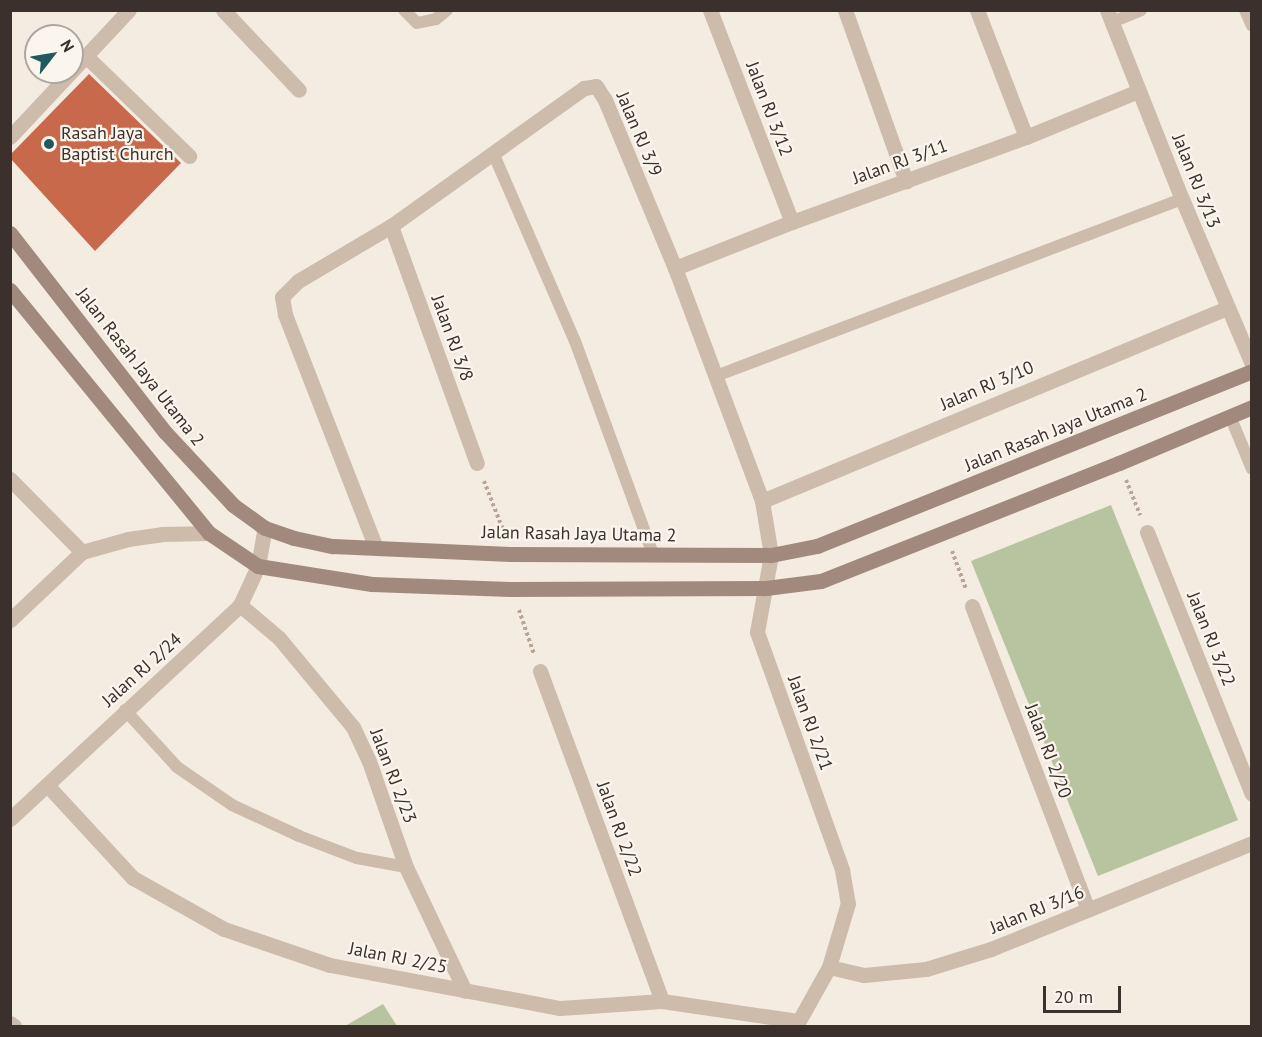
<!DOCTYPE html>
<html>
<head>
<meta charset="utf-8">
<style>
  body { margin:0 }
  #map { position:relative; width:1262px; height:1037px; overflow:hidden; background:#f4ebe1; font-family:"PT Sans",sans-serif }
  div>[style] { position:absolute }
  [style*='--x'] { left:calc(var(--x)*1px); top:calc(var(--y)*1px); width:calc(var(--w)*1px); rotate:calc(var(--a)*1deg) }
  .green>* { inset:0; background:#b8c4a0 }
  .building>* { inset:0; background:#c8694b }
  .path>* { height:4px; margin-top:-2px; transform-origin:0; background:repeating-linear-gradient(90deg,#b9a596 0 3px,transparent 0 6px) }
  .lane>* { height:12px; margin:-6px; padding:0 6px; transform-origin:6px; border-radius:6px; background:#cdbbac }
  .street>* { height:15px; margin:-7.5px; padding:0 7.5px; transform-origin:7.5px; border-radius:7.5px; background:#cdbbac }
  .secondary>* { height:15px; margin:-7.5px; padding:0 7.5px; transform-origin:7.5px; border-radius:7.5px; background:#a18a7d }
  .dots>* { width:16px; height:16px; translate:-50% -50%; box-sizing:border-box; border:3px solid #fbf5ee; border-radius:50% }
  span { translate:-50% -50%; white-space:nowrap; text-align:center; line-height:1.15; -webkit-text-stroke:4.5px #fbf5ee; paint-order:stroke }
  .street-label { font-size:18px; color:#3b302b }
  .poi-label { font-size:18px; color:#3b302b }
  .left { translate:0 -50%; text-align:left }
  .frame { position:absolute; inset:0; border:12px solid #3b302b; pointer-events:none }
  .north { position:absolute; left:24px; top:24px; width:60px; height:60px; box-sizing:border-box; background:#fbf5ee; border:2px solid #aea6a0; border-radius:50%; rotate:59deg; font-size:16px; font-weight:700; line-height:24px; text-align:center; color:#3b302b }
  .north::after { content:''; display:block; margin:auto; width:21px; height:27px; background:#1f5a5e; clip-path:polygon(50% 0,100% 100%,50% 72%,0 100%) }
  .scale { position:absolute; left:1043px; top:986px; width:78px; height:27px; box-sizing:border-box; border:3px solid #3b302b; border-top:0; padding-left:8px; font-size:18px; line-height:21px; white-space:nowrap; color:#3b302b; -webkit-text-stroke:4px #fbf5ee; paint-order:stroke }
</style>
</head>
<body>
<div id="map">
  <div class="green">
    <i style="clip-path:polygon(1111px 505px,1238px 820px,1098px 876px,971px 561px)"></i>
    <i style="clip-path:polygon(383px 1004px,397px 1026px,345px 1026px)"></i>
  </div>
  <div class="building">
    <i style="clip-path:polygon(89px 74px,181px 163px,95px 251px,10px 158px,10px 155px)"></i>
  </div>
  <div class="path">
    <i style="--x:1126;--y:480;--w:38;--a:68"></i>
    <i style="--x:484;--y:481;--w:58;--a:68.7"></i>
    <i style="--x:952;--y:551;--w:40;--a:69.8"></i>
    <i style="--x:519;--y:610;--w:46;--a:71.2"></i>
  </div>
  <div class="lane">
    <i style="--x:404;--y:10;--w:18;--a:45"></i>
    <i style="--x:417;--y:23;--w:19;--a:-12"></i>
    <i style="--x:436;--y:19;--w:14;--a:-39"></i>
    <i style="--x:1245;--y:10;--w:17;--a:66"></i>
    <i style="--x:1112;--y:22;--w:31;--a:-22"></i>
    <i style="--x:494;--y:155;--w:203;--a:66.5"></i>
    <i style="--x:575;--y:341;--w:227;--a:69.9"></i>
    <i style="--x:716;--y:376;--w:498;--a:-20.8"></i>
    <i style="--x:1230;--y:416;--w:57;--a:67.5"></i>
    <i style="--x:125;--y:710;--w:77;--a:47.6"></i>
    <i style="--x:177;--y:767;--w:67;--a:34.6"></i>
    <i style="--x:232;--y:805;--w:74;--a:24.8"></i>
    <i style="--x:299;--y:836;--w:62;--a:20.8"></i>
    <i style="--x:357;--y:858;--w:50;--a:10.4"></i>
  </div>
  <div class="street">
    <i style="--x:223;--y:10;--w:110;--a:46.5"></i>
    <i style="--x:710;--y:10;--w:227;--a:68.9"></i>
    <i style="--x:845;--y:10;--w:182;--a:70.4"></i>
    <i style="--x:977;--y:10;--w:136;--a:68.9"></i>
    <i style="--x:1107;--y:10;--w:203;--a:68.4"></i>
    <i style="--x:1182;--y:199;--w:179;--a:67"></i>
    <i style="--x:88;--y:58;--w:141;--a:44.1"></i>
    <i style="--x:10;--y:137;--w:174;--a:-46.9"></i>
    <i style="--x:391;--y:226;--w:252;--a:70.1"></i>
    <i style="--x:675;--y:268;--w:126;--a:-21.5"></i>
    <i style="--x:792;--y:222;--w:249;--a:-20"></i>
    <i style="--x:1026;--y:137;--w:121;--a:-22.3"></i>
    <i style="--x:10;--y:479;--w:103;--a:45.4"></i>
    <i style="--x:82;--y:552;--w:99;--a:136.6"></i>
    <i style="--x:762;--y:501;--w:503;--a:-22.54"></i>
    <i style="--x:1147;--y:532;--w:282;--a:68.2"></i>
    <i style="--x:376;--y:548;--w:251;--a:-111.3"></i>
    <i style="--x:285;--y:314;--w:17;--a:-100"></i>
    <i style="--x:282;--y:297;--w:23;--a:-45"></i>
    <i style="--x:298;--y:281;--w:108;--a:-30.6"></i>
    <i style="--x:391;--y:226;--w:237;--a:-35.6"></i>
    <i style="--x:584;--y:88;--w:12;--a:-9"></i>
    <i style="--x:596;--y:86;--w:17;--a:57"></i>
    <i style="--x:605;--y:100;--w:182;--a:67.4"></i>
    <i style="--x:675;--y:268;--w:249;--a:69.5"></i>
    <i style="--x:762;--y:501;--w:55;--a:80.5"></i>
    <i style="--x:771;--y:555;--w:78;--a:100.3"></i>
    <i style="--x:757;--y:632;--w:253;--a:70.3"></i>
    <i style="--x:842;--y:870;--w:34;--a:80"></i>
    <i style="--x:848;--y:903;--w:67;--a:106.5"></i>
    <i style="--x:829;--y:967;--w:68;--a:119.2"></i>
    <i style="--x:82;--y:552;--w:48;--a:-15.8"></i>
    <i style="--x:128;--y:539;--w:34;--a:-8"></i>
    <i style="--x:162;--y:534;--w:47;--a:-1.2"></i>
    <i style="--x:240;--y:605;--w:51;--a:40.2"></i>
    <i style="--x:279;--y:638;--w:116;--a:50.3"></i>
    <i style="--x:353;--y:727;--w:38;--a:65"></i>
    <i style="--x:369;--y:761;--w:112;--a:70.8"></i>
    <i style="--x:406;--y:867;--w:137;--a:64.6"></i>
    <i style="--x:972;--y:606;--w:325;--a:69.1"></i>
    <i style="--x:540;--y:671;--w:352;--a:69.7"></i>
    <i style="--x:48;--y:786;--w:125;--a:47.3"></i>
    <i style="--x:133;--y:878;--w:104;--a:29.3"></i>
    <i style="--x:224;--y:929;--w:112;--a:18.8"></i>
    <i style="--x:330;--y:965;--w:234;--a:10.6"></i>
    <i style="--x:560;--y:1008;--w:102;--a:-3.9"></i>
    <i style="--x:662;--y:1001;--w:137;--a:8.4"></i>
    <i style="--x:10;--y:819;--w:314;--a:-42.9"></i>
    <i style="--x:240;--y:605;--w:43;--a:-65.2"></i>
    <i style="--x:258;--y:566;--w:39;--a:-80"></i>
    <i style="--x:829;--y:967;--w:36;--a:13"></i>
    <i style="--x:864;--y:975;--w:62;--a:-5.5"></i>
    <i style="--x:926;--y:969;--w:68;--a:-17.1"></i>
    <i style="--x:991;--y:949;--w:282;--a:-22.1"></i>
    <i style="--x:10;--y:1023;--w:5;--a:37"></i>
  </div>
  <div class="secondary">
    <i style="--x:10;--y:233;--w:252;--a:52.1"></i>
    <i style="--x:165;--y:432;--w:100;--a:47"></i>
    <i style="--x:233;--y:505;--w:39;--a:36"></i>
    <i style="--x:265;--y:528;--w:31;--a:19"></i>
    <i style="--x:294;--y:538;--w:40;--a:12"></i>
    <i style="--x:333;--y:546;--w:179;--a:2.6"></i>
    <i style="--x:512;--y:554;--w:259;--a:0.2"></i>
    <i style="--x:771;--y:555;--w:47;--a:-11.1"></i>
    <i style="--x:817;--y:546;--w:469;--a:-21.9"></i>
    <i style="--x:10;--y:290;--w:314;--a:50.7"></i>
    <i style="--x:209;--y:533;--w:59;--a:34"></i>
    <i style="--x:258;--y:566;--w:115;--a:9"></i>
    <i style="--x:372;--y:584;--w:139;--a:2.1"></i>
    <i style="--x:511;--y:589;--w:255;--a:-0.2"></i>
    <i style="--x:766;--y:588;--w:55;--a:-7.3"></i>
    <i style="--x:821;--y:581;--w:321;--a:-21.6"></i>
    <i style="--x:1119;--y:463;--w:144;--a:-22.8"></i>
  </div>
  <div class="dots">
    <i style="left:49px;top:144px;background:#1f5a5e"></i>
  </div>
  <div class="street-label">
    <span style="left:769px;top:109px;rotate:69deg">Jalan RJ 3/12</span>
    <span style="left:639px;top:134px;rotate:67deg">Jalan RJ 3/9</span>
    <span style="left:900px;top:162px;rotate:-20deg">Jalan RJ 3/11</span>
    <span style="left:1196px;top:181px;rotate:68deg">Jalan RJ 3/13</span>
    <span style="left:452px;top:338px;rotate:70deg">Jalan RJ 3/8</span>
    <span style="left:140px;top:367px;rotate:52deg">Jalan Rasah Jaya Utama 2</span>
    <span style="left:987px;top:386px;rotate:-23deg">Jalan RJ 3/10</span>
    <span style="left:1056px;top:430px;rotate:-22deg">Jalan Rasah Jaya Utama 2</span>
    <span style="left:579px;top:534px;rotate:1deg">Jalan Rasah Jaya Utama 2</span>
    <span style="left:1211px;top:639px;rotate:68deg">Jalan RJ 3/22</span>
    <span style="left:142px;top:670px;rotate:-42deg">Jalan RJ 2/24</span>
    <span style="left:810px;top:723px;rotate:70deg">Jalan RJ 2/21</span>
    <span style="left:1048px;top:751px;rotate:69deg">Jalan RJ 2/20</span>
    <span style="left:393px;top:776px;rotate:69deg">Jalan RJ 2/23</span>
    <span style="left:619px;top:829px;rotate:70deg">Jalan RJ 2/22</span>
    <span style="left:1037px;top:910px;rotate:-22deg">Jalan RJ 3/16</span>
    <span style="left:398px;top:958px;rotate:11deg">Jalan RJ 2/25</span>
  </div>
  <div class="poi-label">
    <span class="left" style="left:61px;top:144px">Rasah Jaya<br>Baptist Church</span>
  </div>
  <div class="frame"></div>
  <div class="north">N</div>
  <div class="scale">20 m</div>
</div>
</body>
</html>
